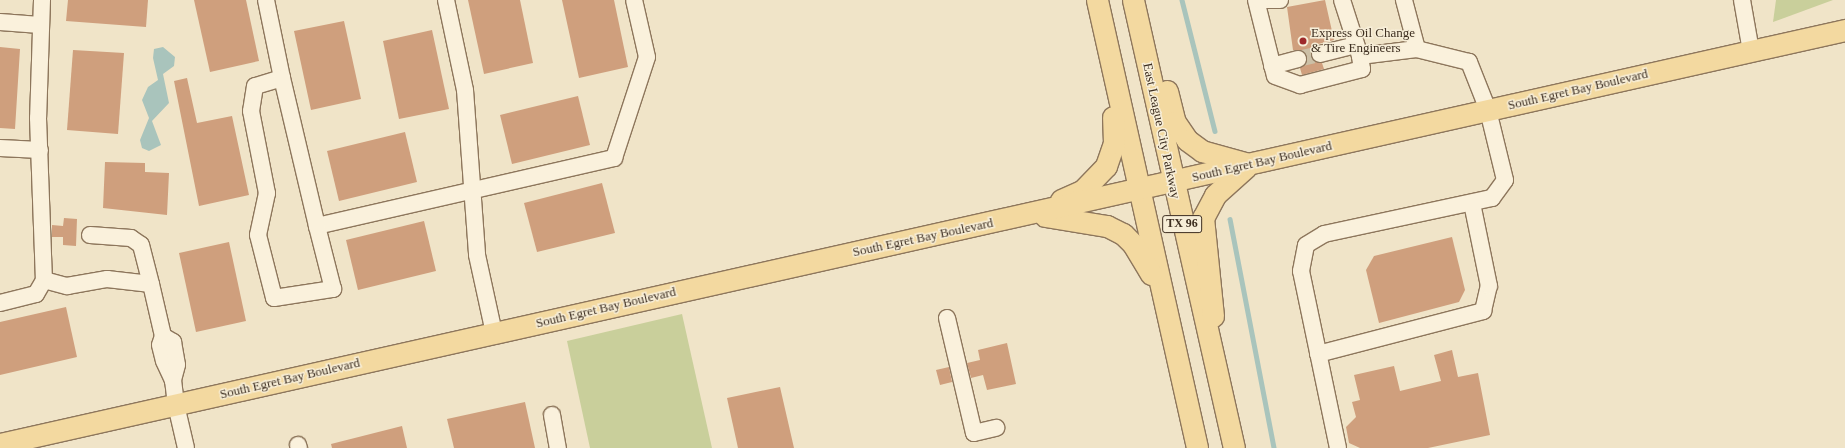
<!DOCTYPE html>
<html>
<head>
<meta charset="utf-8">
<style>
  body { margin:0 }
  #map { position:relative; width:1845px; height:448px; overflow:hidden; background:#f0e4c8; font-family:"Times New Roman",serif }
  div>[style] { position:absolute }
  [style*='--x'] { left:calc(var(--x)*1px); top:calc(var(--y)*1px); width:calc(var(--w)*1px); rotate:calc(var(--a)*1deg) }
  .green>* { inset:0; background:#c9cf9b }
  .water>* { inset:0; background:#a9c4bc }
  .stream>* { height:4.5px; margin:-2.25px; padding:0 2.25px; transform-origin:2.25px; border-radius:2.25px; background:#a9c4bc }
  .building>* { inset:0; background:#cf9f7d }
  .minor-tunnel>* { height:16px; margin-top:-8px; transform-origin:0; background:repeating-linear-gradient(90deg,#ccc0a6 0 16px,transparent 0 24px) }
  .roads { filter:drop-shadow(1px 0 #8d765c) drop-shadow(-1px 0 #8d765c) drop-shadow(0 1px #8d765c) drop-shadow(0 -1px #8d765c) }
  .minor>* { height:16px; margin:-8px; padding:0 8px; transform-origin:8px; border-radius:8px; background:#faf1dc }
  .major>* { height:21px; margin:-10.5px; padding:0 10.5px; transform-origin:10.5px; border-radius:10.5px; background:#f3d9a0 }
  .dots>* { width:11px; height:11px; translate:-50% -50%; box-sizing:border-box; border:2px solid #f7eed8; border-radius:50% }
  span { translate:-50% -50%; white-space:nowrap; text-align:center; line-height:1.15; -webkit-text-stroke:3px #f7eed8; paint-order:stroke }
  .shield-label span { padding:1px 3px; background:#f7eed8; border:1px solid; border-radius:3px; -webkit-text-stroke-width:0 }
  .shield-label { font-size:12px; color:#3d2e20; font-weight:700 }
  .poi-label { font-size:13px; color:#3d2e20 }
  .left { translate:0 -50%; text-align:left }
  .street-label { font-size:13px; color:#3d2e20 }
</style>
</head>
<body>
<div id="map">
  <div class="green">
    <i style="clip-path:polygon(1776px 0,1833px 0,1773px 22px)"></i>
    <i style="clip-path:polygon(682px 314px,712px 448px,590px 448px,567px 341px)"></i>
  </div>
  <div class="water">
    <i style="clip-path:polygon(163px 47px,175px 57px,174px 66px,163px 74px,169px 103px,152px 121px,161px 145px,149px 151px,142px 148px,140px 140px,149px 118px,142px 100px,148px 87px,158px 80px,153px 58px,154px 49px)"></i>
  </div>
  <div class="stream">
    <i style="--x:1182;--y:0;--w:135;--a:75.9"></i>
    <i style="--x:1230;--y:219;--w:233;--a:79.1"></i>
  </div>
  <div class="building">
    <i style="clip-path:polygon(68px 0,148px 0,146px 27px,66px 21px)"></i>
    <i style="clip-path:polygon(194px 0,246px 0,259px 61px,210px 72px)"></i>
    <i style="clip-path:polygon(468px 0,520px 0,533px 63px,484px 74px)"></i>
    <i style="clip-path:polygon(562px 0,614px 0,628px 67px,579px 78px)"></i>
    <i style="clip-path:polygon(1325px 0,1334px 40px,1318px 44px,1311px 51px,1313px 60px,1322px 63px,1324px 69px,1302px 75px,1300px 68px,1307px 57px,1301px 50px,1293px 50px,1287px 7px)"></i>
    <i style="clip-path:polygon(344px 21px,361px 99px,311px 110px,294px 31px)"></i>
    <i style="clip-path:polygon(432px 30px,449px 109px,399px 119px,383px 41px)"></i>
    <i style="clip-path:polygon(0 47px,20px 49px,15px 129px,0 128px)"></i>
    <i style="clip-path:polygon(73px 50px,124px 53px,118px 134px,67px 130px)"></i>
    <i style="clip-path:polygon(187px 78px,197px 123px,232px 116px,249px 195px,199px 206px,174px 81px)"></i>
    <i style="clip-path:polygon(578px 96px,590px 145px,512px 164px,500px 115px)"></i>
    <i style="clip-path:polygon(405px 132px,417px 182px,339px 201px,327px 151px)"></i>
    <i style="clip-path:polygon(105px 162px,145px 163px,145px 172px,169px 173px,167px 215px,103px 208px)"></i>
    <i style="clip-path:polygon(602px 183px,615px 233px,537px 252px,524px 203px)"></i>
    <i style="clip-path:polygon(64px 218px,77px 219px,76px 246px,63px 245px,63px 237px,52px 237px,52px 225px,63px 226px)"></i>
    <i style="clip-path:polygon(424px 221px,436px 271px,358px 290px,346px 240px)"></i>
    <i style="clip-path:polygon(1452px 237px,1465px 290px,1459px 302px,1379px 323px,1366px 270px,1374px 256px)"></i>
    <i style="clip-path:polygon(229px 242px,246px 321px,196px 332px,179px 253px)"></i>
    <i style="clip-path:polygon(66px 307px,77px 357px,0 375px,0 322px)"></i>
    <i style="clip-path:polygon(1007px 343px,1016px 384px,987px 390px,983px 375px,971px 378px,967px 363px,980px 360px,978px 350px)"></i>
    <i style="clip-path:polygon(1452px 350px,1458px 377px,1478px 373px,1490px 435px,1428px 448px,1360px 448px,1349px 443px,1346px 427px,1356px 417px,1352px 402px,1360px 400px,1354px 375px,1394px 366px,1400px 391px,1441px 381px,1434px 355px)"></i>
    <i style="clip-path:polygon(949px 367px,952px 382px,940px 385px,936px 370px)"></i>
    <i style="clip-path:polygon(780px 387px,794px 448px,738px 448px,727px 398px)"></i>
    <i style="clip-path:polygon(525px 402px,535px 448px,454px 448px,447px 419px)"></i>
    <i style="clip-path:polygon(402px 426px,407px 448px,332px 448px,331px 444px)"></i>
  </div>
  <div class="minor-tunnel">
    <i style="--x:1298;--y:59;--w:23;--a:-13"></i>
  </div>
  <div class="roads">
    <div class="minor">
      <i style="--x:42;--y:0;--w:118;--a:91.9"></i>
      <i style="--x:38;--y:118;--w:162;--a:87.9"></i>
      <i style="--x:44;--y:280;--w:24;--a:15"></i>
      <i style="--x:67;--y:286;--w:41;--a:-9.9"></i>
      <i style="--x:107;--y:279;--w:44;--a:6.5"></i>
      <i style="--x:151;--y:284;--w:53;--a:77"></i>
      <i style="--x:163;--y:336;--w:9;--a:108"></i>
      <i style="--x:160;--y:345;--w:16;--a:76"></i>
      <i style="--x:164;--y:361;--w:21;--a:65"></i>
      <i style="--x:266;--y:0;--w:80;--a:78.4"></i>
      <i style="--x:282;--y:78;--w:28;--a:163"></i>
      <i style="--x:255;--y:86;--w:25;--a:99"></i>
      <i style="--x:251;--y:111;--w:84;--a:79"></i>
      <i style="--x:267;--y:193;--w:43;--a:102.1"></i>
      <i style="--x:258;--y:235;--w:65;--a:75.7"></i>
      <i style="--x:274;--y:298;--w:60;--a:-8.7"></i>
      <i style="--x:333;--y:289;--w:65;--a:-104.3"></i>
      <i style="--x:317;--y:226;--w:305;--a:-12.9"></i>
      <i style="--x:614;--y:158;--w:106;--a:-71.9"></i>
      <i style="--x:647;--y:57;--w:58;--a:-102.8"></i>
      <i style="--x:446;--y:0;--w:92;--a:78.1"></i>
      <i style="--x:465;--y:90;--w:165;--a:85.8"></i>
      <i style="--x:477;--y:255;--w:80;--a:77.7"></i>
      <i style="--x:1256;--y:0;--w:78;--a:76"></i>
      <i style="--x:1275;--y:76;--w:27;--a:20"></i>
      <i style="--x:1300;--y:85;--w:64;--a:-14.5"></i>
      <i style="--x:1362;--y:69;--w:13;--a:-99"></i>
      <i style="--x:1260;--y:0;--w:20;--a:0"></i>
      <i style="--x:1342;--y:0;--w:59;--a:72.2"></i>
      <i style="--x:1360;--y:56;--w:57;--a:-7"></i>
      <i style="--x:1742;--y:0;--w:52;--a:80"></i>
      <i style="--x:0;--y:22;--w:40;--a:4.3"></i>
      <i style="--x:1320;--y:54;--w:37;--a:-14"></i>
      <i style="--x:1272;--y:66;--w:27;--a:-15"></i>
      <i style="--x:282;--y:78;--w:152;--a:76.7"></i>
      <i style="--x:0;--y:148;--w:40;--a:2.9"></i>
      <i style="--x:90;--y:235;--w:41;--a:4.2"></i>
      <i style="--x:131;--y:238;--w:12;--a:35"></i>
      <i style="--x:141;--y:245;--w:40;--a:75.6"></i>
      <i style="--x:0;--y:303;--w:37;--a:-14"></i>
      <i style="--x:36;--y:294;--w:16;--a:-60"></i>
      <i style="--x:947;--y:318;--w:118;--a:76.8"></i>
      <i style="--x:974;--y:433;--w:23;--a:-13"></i>
      <i style="--x:163;--y:336;--w:12;--a:31"></i>
      <i style="--x:173;--y:342;--w:23;--a:80"></i>
      <i style="--x:177;--y:365;--w:16;--a:105"></i>
      <i style="--x:173;--y:380;--w:25;--a:83"></i>
      <i style="--x:176;--y:405;--w:44;--a:76.9"></i>
      <i style="--x:1318;--y:354;--w:171;--a:-14.6"></i>
      <i style="--x:1483;--y:311;--w:26;--a:-77"></i>
      <i style="--x:1489;--y:286;--w:85;--a:-101.6"></i>
      <i style="--x:552;--y:415;--w:34;--a:80"></i>
      <i style="--x:298;--y:445;--w:3;--a:72"></i>
      <i style="--x:1338;--y:448;--w:181;--a:-101.8"></i>
      <i style="--x:1301;--y:271;--w:26;--a:-79"></i>
      <i style="--x:1306;--y:245;--w:21;--a:-31"></i>
      <i style="--x:1324;--y:234;--w:172;--a:-12.1"></i>
      <i style="--x:1492;--y:198;--w:22;--a:-54"></i>
      <i style="--x:1505;--y:180;--w:72;--a:-103.7"></i>
      <i style="--x:1488;--y:110;--w:52;--a:-111.6"></i>
      <i style="--x:1469;--y:62;--w:54;--a:-166"></i>
      <i style="--x:1417;--y:49;--w:51;--a:-104.9"></i>
    </div>
    <div class="major">
      <i style="--x:1097;--y:0;--w:459;--a:77.4"></i>
      <i style="--x:1133;--y:0;--w:459;--a:77.3"></i>
      <i style="--x:1167;--y:91;--w:32;--a:76"></i>
      <i style="--x:1175;--y:122;--w:22;--a:56"></i>
      <i style="--x:1187;--y:140;--w:19;--a:36"></i>
      <i style="--x:1202;--y:151;--w:45;--a:15.6"></i>
      <i style="--x:1061;--y:200;--w:24;--a:-24"></i>
      <i style="--x:1083;--y:190;--w:33;--a:-46"></i>
      <i style="--x:1106;--y:166;--w:24;--a:-71"></i>
      <i style="--x:1114;--y:143;--w:26;--a:-92"></i>
      <i style="--x:1045;--y:216;--w:63;--a:9.2"></i>
      <i style="--x:1107;--y:226;--w:18;--a:27"></i>
      <i style="--x:1123;--y:234;--w:14;--a:45"></i>
      <i style="--x:1133;--y:244;--w:35;--a:59"></i>
      <i style="--x:1213;--y:316;--w:99;--a:-95.8"></i>
      <i style="--x:1203;--y:218;--w:26;--a:-62"></i>
      <i style="--x:1215;--y:195;--w:42;--a:-42.1"></i>
      <i style="--x:0;--y:444;--w:1891;--a:-12.65"></i>
    </div>
  </div>
  <div class="dots">
    <i style="left:1303px;top:41px;background:#9e2a2b"></i>
  </div>
  <div class="shield-label">
    <span style="left:1182px;top:224px">TX 96</span>
  </div>
  <div class="poi-label">
    <span class="left" style="left:1311px;top:41px">Express Oil Change<br>&amp; Tire Engineers</span>
  </div>
  <div class="street-label">
    <span style="left:1578px;top:90px;rotate:-13deg">South Egret Bay Boulevard</span>
    <span style="left:1161px;top:131px;rotate:78deg">East League City Parkway</span>
    <span style="left:1262px;top:162px;rotate:-13deg">South Egret Bay Boulevard</span>
    <span style="left:923px;top:238px;rotate:-12deg">South Egret Bay Boulevard</span>
    <span style="left:606px;top:308px;rotate:-13deg">South Egret Bay Boulevard</span>
    <span style="left:290px;top:379px;rotate:-13deg">South Egret Bay Boulevard</span>
  </div>
</div>
</body>
</html>
